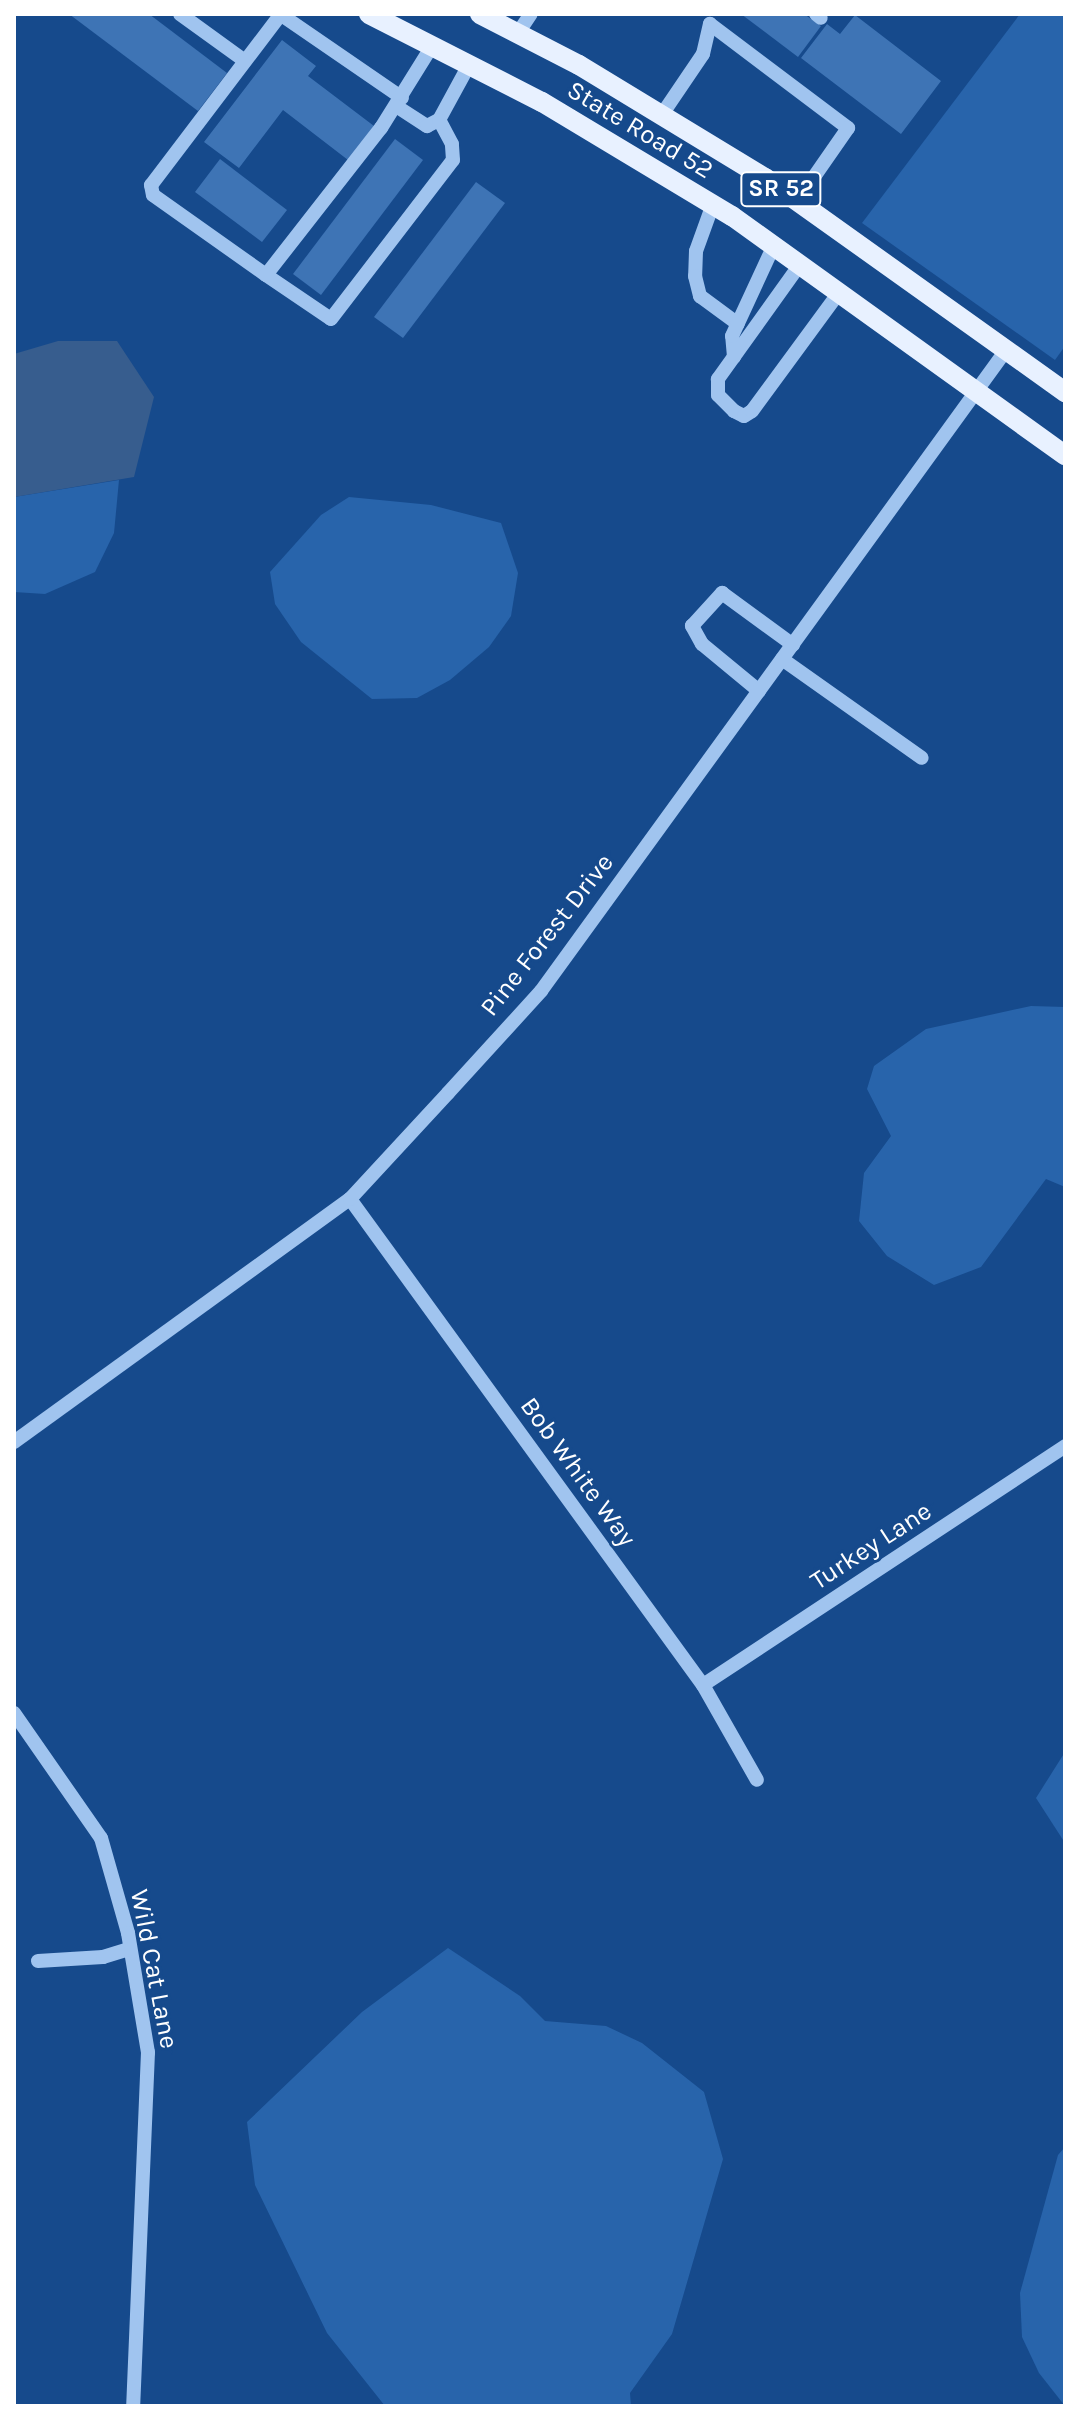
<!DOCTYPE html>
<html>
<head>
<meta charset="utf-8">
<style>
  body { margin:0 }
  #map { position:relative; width:1079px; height:2420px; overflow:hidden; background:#164a8c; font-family:Karla,sans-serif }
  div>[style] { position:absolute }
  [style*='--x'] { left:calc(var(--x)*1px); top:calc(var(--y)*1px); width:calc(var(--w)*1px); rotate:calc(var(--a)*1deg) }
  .green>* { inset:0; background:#2864ab }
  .water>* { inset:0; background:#375d8e }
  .building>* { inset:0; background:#3e74b5 }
  .minor>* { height:14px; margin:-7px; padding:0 7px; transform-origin:7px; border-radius:7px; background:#a0c4ef }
  .major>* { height:20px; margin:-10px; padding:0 10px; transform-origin:10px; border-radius:10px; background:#e8f1ff }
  span { translate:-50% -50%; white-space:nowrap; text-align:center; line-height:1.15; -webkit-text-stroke:6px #164a8c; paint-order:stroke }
  .shield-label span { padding:2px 6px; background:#164a8c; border:2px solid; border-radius:6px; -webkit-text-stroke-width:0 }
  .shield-label { font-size:24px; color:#fff; font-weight:700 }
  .street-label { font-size:26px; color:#fff }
  .frame { position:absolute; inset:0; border:16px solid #fff; pointer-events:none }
</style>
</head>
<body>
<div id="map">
  <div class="green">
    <i style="clip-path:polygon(1020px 14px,1065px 14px,1065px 346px,1055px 360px,862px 223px)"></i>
    <i style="clip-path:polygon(119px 480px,114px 533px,95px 572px,45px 594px,14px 592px,14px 497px)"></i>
    <i style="clip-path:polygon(349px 497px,431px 505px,501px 523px,518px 573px,511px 616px,489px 647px,450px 680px,417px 698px,372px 699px,301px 642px,275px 604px,270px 572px,321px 515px)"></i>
    <i style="clip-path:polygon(1031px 1006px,1065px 1007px,1065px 1187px,1046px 1179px,981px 1267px,934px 1285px,887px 1256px,859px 1221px,864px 1173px,891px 1136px,867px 1089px,874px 1066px,926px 1029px)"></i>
    <i style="clip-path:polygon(1065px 1752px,1065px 1843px,1036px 1798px)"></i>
    <i style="clip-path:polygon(448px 1948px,520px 1996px,545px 2021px,606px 2026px,642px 2043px,704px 2092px,723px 2159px,672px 2334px,630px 2393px,631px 2406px,385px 2406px,327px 2333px,255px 2185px,247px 2122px,362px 2012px)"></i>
    <i style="clip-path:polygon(1065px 2147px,1065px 2406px,1039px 2373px,1022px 2337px,1020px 2293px,1058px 2155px)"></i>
  </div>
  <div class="water">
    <i style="clip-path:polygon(58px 341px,117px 341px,154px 397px,134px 477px,14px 497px,14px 354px)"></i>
  </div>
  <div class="building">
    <i style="clip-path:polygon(69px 14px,149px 14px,227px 73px,198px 111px)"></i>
    <i style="clip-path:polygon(741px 14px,804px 14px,821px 26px,798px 57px)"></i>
    <i style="clip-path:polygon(855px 15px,941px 81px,901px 134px,801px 58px,827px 24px,840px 34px)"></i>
    <i style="clip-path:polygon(282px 40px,316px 66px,308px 76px,374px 126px,348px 160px,283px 110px,239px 168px,204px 142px)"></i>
    <i style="clip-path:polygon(395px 139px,423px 160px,321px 295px,293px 274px)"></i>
    <i style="clip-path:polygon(220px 159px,287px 210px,262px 242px,195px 192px)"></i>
    <i style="clip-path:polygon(476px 182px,505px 203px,403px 338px,374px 317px)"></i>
  </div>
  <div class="minor">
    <i style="--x:180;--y:14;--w:80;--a:35.9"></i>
    <i style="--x:280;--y:14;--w:148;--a:34.5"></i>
    <i style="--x:281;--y:14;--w:215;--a:127.2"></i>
    <i style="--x:151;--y:185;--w:10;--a:79"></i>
    <i style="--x:153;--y:195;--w:138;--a:35.3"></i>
    <i style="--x:266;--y:275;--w:187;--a:-52"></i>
    <i style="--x:381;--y:128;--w:97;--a:-58.1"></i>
    <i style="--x:816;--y:14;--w:6;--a:39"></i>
    <i style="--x:518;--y:33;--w:23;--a:-56"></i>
    <i style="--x:396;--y:106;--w:37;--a:33"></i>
    <i style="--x:427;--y:126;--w:13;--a:-27"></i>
    <i style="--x:439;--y:120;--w:63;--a:-61.4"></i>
    <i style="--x:663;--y:113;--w:71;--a:-55.9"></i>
    <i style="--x:703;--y:54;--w:31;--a:-77"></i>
    <i style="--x:710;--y:24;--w:173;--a:37"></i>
    <i style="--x:848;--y:128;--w:88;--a:124.8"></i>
    <i style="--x:713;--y:204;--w:50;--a:109.9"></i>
    <i style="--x:696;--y:251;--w:25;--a:92"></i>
    <i style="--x:695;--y:276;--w:21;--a:76"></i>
    <i style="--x:700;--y:296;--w:47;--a:36.4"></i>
    <i style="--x:801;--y:263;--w:143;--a:125.6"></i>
    <i style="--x:718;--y:379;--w:16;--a:90"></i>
    <i style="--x:718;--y:395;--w:23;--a:45"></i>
    <i style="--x:734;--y:411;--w:11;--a:27"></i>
    <i style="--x:744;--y:416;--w:9;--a:-32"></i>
    <i style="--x:752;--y:411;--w:149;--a:-53.7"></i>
    <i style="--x:266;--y:275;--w:78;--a:34.1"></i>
    <i style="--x:331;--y:319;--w:200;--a:-52.5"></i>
    <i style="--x:453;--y:160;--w:16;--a:-94"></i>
    <i style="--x:452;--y:144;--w:27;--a:-118"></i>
    <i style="--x:734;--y:357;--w:21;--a:-95"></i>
    <i style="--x:732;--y:336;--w:100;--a:-65.2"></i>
    <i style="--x:782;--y:659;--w:171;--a:35.3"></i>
    <i style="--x:759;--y:691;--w:74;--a:-140.5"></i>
    <i style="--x:702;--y:644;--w:21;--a:-119"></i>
    <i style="--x:692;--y:626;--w:45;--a:-47.7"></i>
    <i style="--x:722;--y:593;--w:88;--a:36.2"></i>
    <i style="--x:350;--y:1199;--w:601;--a:54.01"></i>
    <i style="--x:703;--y:1685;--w:109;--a:60.4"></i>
    <i style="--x:14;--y:1442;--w:415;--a:-35.9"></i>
    <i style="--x:350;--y:1199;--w:144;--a:-47.2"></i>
    <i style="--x:448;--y:1093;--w:138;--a:-47.6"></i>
    <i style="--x:541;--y:991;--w:793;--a:-54.03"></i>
    <i style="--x:703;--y:1685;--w:434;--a:-33.4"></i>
    <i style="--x:14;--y:1713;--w:152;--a:55.2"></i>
    <i style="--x:101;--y:1838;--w:99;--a:74.1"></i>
    <i style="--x:128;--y:1933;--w:121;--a:80.5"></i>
    <i style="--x:148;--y:2052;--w:354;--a:92.4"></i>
    <i style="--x:38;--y:1961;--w:65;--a:-3.5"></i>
    <i style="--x:103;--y:1957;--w:28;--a:-17"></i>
  </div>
  <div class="major">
    <i style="--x:369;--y:14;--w:194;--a:27"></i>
    <i style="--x:542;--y:102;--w:222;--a:31"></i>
    <i style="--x:732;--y:216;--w:410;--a:35.7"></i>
    <i style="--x:480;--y:14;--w:111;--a:27.3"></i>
    <i style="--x:579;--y:65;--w:218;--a:31.3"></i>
    <i style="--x:765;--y:178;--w:369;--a:35.5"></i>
  </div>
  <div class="shield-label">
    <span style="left:781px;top:189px">SR 52</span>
  </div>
  <div class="street-label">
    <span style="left:640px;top:130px;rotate:31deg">State Road 52</span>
    <span style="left:547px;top:935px;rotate:-52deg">Pine Forest Drive</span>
    <span style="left:578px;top:1472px;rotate:54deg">Bob White Way</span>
    <span style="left:871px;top:1546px;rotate:-33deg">Turkey Lane</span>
    <span style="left:154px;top:1969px;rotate:79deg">Wild Cat Lane</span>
  </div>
  <div class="frame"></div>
</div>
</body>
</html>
